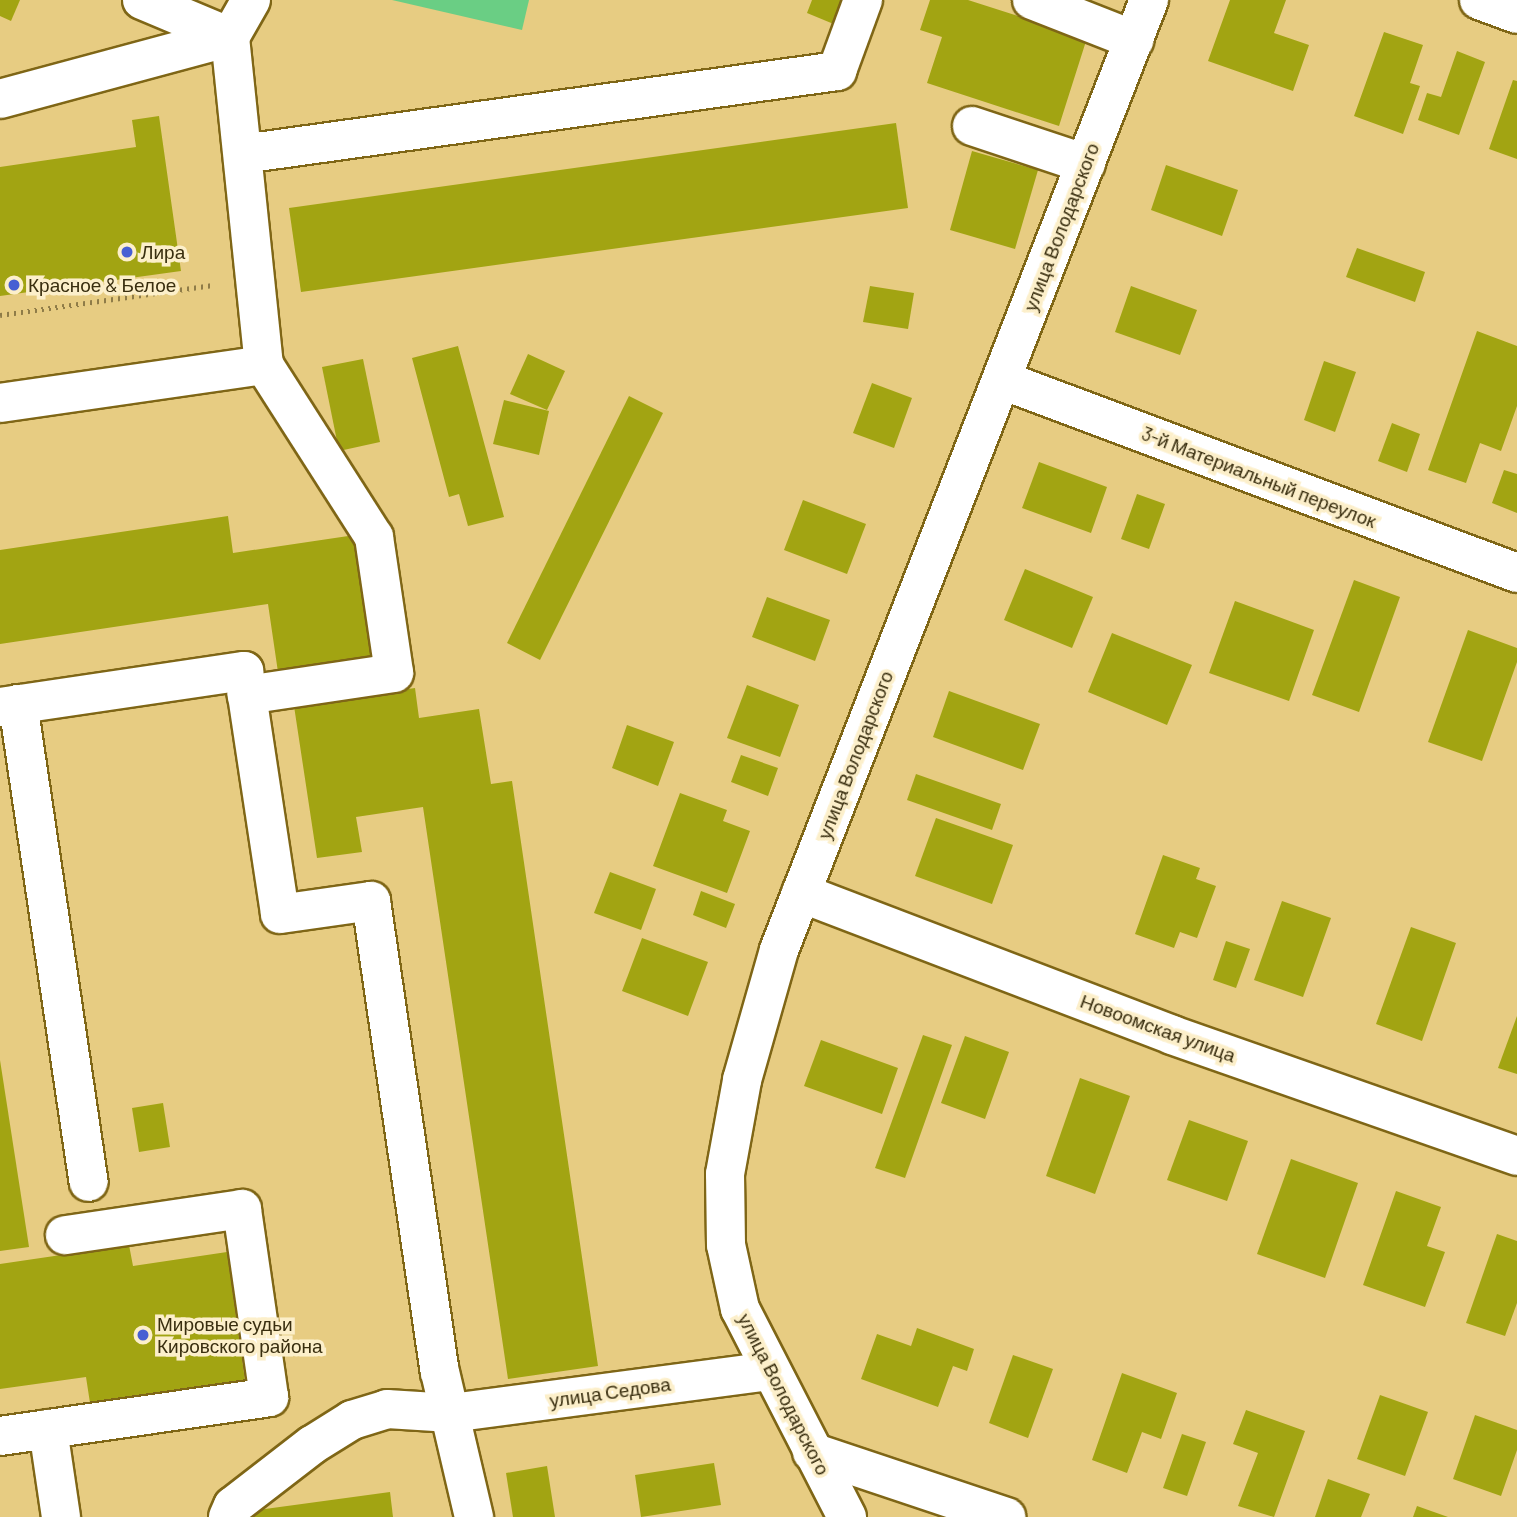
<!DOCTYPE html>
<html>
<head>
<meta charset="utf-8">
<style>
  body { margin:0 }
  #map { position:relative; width:1517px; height:1517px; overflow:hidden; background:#e7cc82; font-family:Barlow,sans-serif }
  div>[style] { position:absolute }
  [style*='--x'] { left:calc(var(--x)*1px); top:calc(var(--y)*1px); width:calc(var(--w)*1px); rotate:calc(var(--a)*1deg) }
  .green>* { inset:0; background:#6ace84 }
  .building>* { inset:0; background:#a2a412 }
  .path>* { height:4.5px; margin-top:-2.25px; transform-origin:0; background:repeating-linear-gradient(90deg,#8f7c48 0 2px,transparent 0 7px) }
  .roads { filter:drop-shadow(2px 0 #7f6616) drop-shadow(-2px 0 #7f6616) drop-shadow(0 2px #7f6616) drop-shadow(0 -2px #7f6616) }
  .minor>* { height:38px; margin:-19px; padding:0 19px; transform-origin:19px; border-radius:19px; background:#fff }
  .dots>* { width:19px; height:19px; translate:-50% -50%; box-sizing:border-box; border:4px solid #fcefca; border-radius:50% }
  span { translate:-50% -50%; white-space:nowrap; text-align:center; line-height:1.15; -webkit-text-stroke:7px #fcefca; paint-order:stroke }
  .street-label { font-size:19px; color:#392e0f }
  .poi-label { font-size:19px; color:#392e0f }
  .left { translate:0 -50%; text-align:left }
</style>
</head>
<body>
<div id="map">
  <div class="green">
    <i style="clip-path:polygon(392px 0,529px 0,522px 30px)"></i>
  </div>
  <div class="building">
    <i style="clip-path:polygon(0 0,20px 0,11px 21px,0 16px)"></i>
    <i style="clip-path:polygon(812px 0,847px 0,836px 25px,807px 13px)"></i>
    <i style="clip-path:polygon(930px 0,968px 0,1087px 38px,1059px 126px,927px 83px,942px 37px,920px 30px)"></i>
    <i style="clip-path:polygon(1230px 0,1286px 0,1274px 33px,1309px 45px,1293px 91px,1208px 61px)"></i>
    <i style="clip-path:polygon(1384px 32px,1423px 45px,1410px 83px,1420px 86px,1403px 134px,1354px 116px)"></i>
    <i style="clip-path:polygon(1457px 51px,1485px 62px,1459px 135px,1418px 120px,1427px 93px,1441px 97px)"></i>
    <i style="clip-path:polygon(1513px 80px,1517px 81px,1517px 159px,1489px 149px)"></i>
    <i style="clip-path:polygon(159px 116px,181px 271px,0 296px,0 167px,136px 147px,132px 120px)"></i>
    <i style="clip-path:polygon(896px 123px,908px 208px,301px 292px,289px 208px)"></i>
    <i style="clip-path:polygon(972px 151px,1038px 170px,1015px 249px,950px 230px)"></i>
    <i style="clip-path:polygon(1166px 165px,1238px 190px,1222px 236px,1151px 210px)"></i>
    <i style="clip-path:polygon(1357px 248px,1425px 272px,1415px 302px,1346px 277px)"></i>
    <i style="clip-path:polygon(870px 286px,914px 293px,908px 329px,863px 322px)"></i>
    <i style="clip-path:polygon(1131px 286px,1197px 310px,1180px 355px,1115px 332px)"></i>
    <i style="clip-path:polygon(1477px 331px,1517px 346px,1517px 406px,1501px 451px,1480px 443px,1466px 483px,1428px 470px)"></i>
    <i style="clip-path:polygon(458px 346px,504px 517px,468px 526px,459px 494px,449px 497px,412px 358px)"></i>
    <i style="clip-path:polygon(528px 354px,565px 371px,547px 410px,510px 394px)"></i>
    <i style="clip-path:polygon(363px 359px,380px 442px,339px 451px,322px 367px)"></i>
    <i style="clip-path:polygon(1324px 361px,1356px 372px,1335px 432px,1304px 420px)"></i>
    <i style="clip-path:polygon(872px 383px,912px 398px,894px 448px,853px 433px)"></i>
    <i style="clip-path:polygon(629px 396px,663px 413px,540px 660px,507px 643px)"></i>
    <i style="clip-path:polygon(504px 400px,549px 411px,539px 455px,493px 444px)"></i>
    <i style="clip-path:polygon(1392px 423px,1420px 434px,1407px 472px,1378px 461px)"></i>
    <i style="clip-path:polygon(1039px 462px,1107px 487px,1091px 533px,1022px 508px)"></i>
    <i style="clip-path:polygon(1504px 470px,1517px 474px,1517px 513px,1492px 503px)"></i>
    <i style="clip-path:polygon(1137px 494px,1165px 504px,1149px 549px,1121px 539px)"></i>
    <i style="clip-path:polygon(803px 500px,866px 524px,847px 574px,784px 550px)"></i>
    <i style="clip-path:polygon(228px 516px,233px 553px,355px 535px,374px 665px,279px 679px,268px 604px,0 644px,0 550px)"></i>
    <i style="clip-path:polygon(1025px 569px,1093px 597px,1072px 648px,1004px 620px)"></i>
    <i style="clip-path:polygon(1354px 580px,1400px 597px,1359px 712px,1312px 695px)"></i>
    <i style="clip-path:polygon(767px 597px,830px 620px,815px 661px,752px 637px)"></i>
    <i style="clip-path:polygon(1235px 601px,1314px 630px,1289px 701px,1209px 673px)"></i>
    <i style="clip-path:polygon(1468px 630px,1517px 648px,1517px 662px,1482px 761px,1428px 742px)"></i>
    <i style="clip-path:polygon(1112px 633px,1192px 665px,1167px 725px,1088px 692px)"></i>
    <i style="clip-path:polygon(747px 685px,799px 705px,780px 757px,727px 738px)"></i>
    <i style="clip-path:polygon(415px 688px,419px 718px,479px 709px,491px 784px,512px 781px,598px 1366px,508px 1379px,423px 807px,356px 817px,362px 852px,317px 858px,294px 706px)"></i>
    <i style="clip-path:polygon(949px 691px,1040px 724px,1023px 770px,933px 737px)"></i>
    <i style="clip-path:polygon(627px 725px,674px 742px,658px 786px,612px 768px)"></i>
    <i style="clip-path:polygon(741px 755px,778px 768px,768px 796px,731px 782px)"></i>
    <i style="clip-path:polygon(916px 774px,1001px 804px,992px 830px,907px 800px)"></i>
    <i style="clip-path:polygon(680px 793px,727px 810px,723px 821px,750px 831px,727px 893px,653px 866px)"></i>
    <i style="clip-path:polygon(936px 818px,1013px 845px,992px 904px,915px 876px)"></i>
    <i style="clip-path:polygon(1163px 855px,1200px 868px,1196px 879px,1216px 886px,1197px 938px,1180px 932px,1174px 948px,1135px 934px)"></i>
    <i style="clip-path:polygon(610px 872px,656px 889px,641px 930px,594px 913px)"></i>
    <i style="clip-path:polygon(701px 891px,735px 904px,726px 928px,693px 915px)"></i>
    <i style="clip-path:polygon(1282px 901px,1331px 918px,1303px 997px,1254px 980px)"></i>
    <i style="clip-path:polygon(1411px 927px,1456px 943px,1422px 1041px,1376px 1024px)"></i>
    <i style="clip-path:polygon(642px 938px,708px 962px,688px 1016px,622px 991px)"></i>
    <i style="clip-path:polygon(1226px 941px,1250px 949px,1236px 988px,1213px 980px)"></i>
    <i style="clip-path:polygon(1517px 1016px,1517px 1074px,1498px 1068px)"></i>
    <i style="clip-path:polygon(923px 1035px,952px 1045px,905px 1178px,875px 1168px)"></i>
    <i style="clip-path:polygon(965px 1036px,1009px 1052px,985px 1119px,941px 1103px)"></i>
    <i style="clip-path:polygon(821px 1040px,898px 1068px,882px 1114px,804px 1086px)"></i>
    <i style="clip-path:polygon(0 1060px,29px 1247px,0 1251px)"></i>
    <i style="clip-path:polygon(1080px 1078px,1130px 1096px,1095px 1194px,1046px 1176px)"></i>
    <i style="clip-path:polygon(163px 1103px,170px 1147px,139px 1152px,132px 1108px)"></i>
    <i style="clip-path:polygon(1189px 1120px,1248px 1141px,1227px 1201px,1167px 1180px)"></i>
    <i style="clip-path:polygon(1291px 1159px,1358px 1183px,1325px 1278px,1257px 1254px)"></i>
    <i style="clip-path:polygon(1396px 1191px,1441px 1207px,1427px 1246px,1445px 1252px,1425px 1307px,1363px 1285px)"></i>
    <i style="clip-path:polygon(1497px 1234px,1517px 1241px,1517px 1303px,1505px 1336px,1466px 1323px)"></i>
    <i style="clip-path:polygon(129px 1245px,133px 1266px,227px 1252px,245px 1380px,90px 1403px,86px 1377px,0 1389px,0 1264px)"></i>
    <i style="clip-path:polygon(917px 1328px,974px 1349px,967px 1371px,953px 1366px,938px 1407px,861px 1379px,877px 1334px,911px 1346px)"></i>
    <i style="clip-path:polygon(1013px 1355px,1053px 1369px,1028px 1438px,989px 1423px)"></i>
    <i style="clip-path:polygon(1122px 1373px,1177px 1393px,1161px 1439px,1142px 1432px,1127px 1473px,1092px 1460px)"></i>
    <i style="clip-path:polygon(1380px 1395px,1428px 1412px,1405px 1476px,1357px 1459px)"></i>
    <i style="clip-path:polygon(1246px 1410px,1305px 1431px,1274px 1517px,1238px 1506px,1258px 1453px,1233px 1444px)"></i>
    <i style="clip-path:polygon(1475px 1415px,1517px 1430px,1517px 1450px,1501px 1496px,1453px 1479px)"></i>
    <i style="clip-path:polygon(1182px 1434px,1206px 1442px,1187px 1496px,1163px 1488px)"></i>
    <i style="clip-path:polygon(714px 1463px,721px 1505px,641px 1517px,635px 1475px)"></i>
    <i style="clip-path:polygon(547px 1466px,555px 1517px,513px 1517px,506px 1473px)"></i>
    <i style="clip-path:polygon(1328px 1479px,1370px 1494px,1361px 1517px,1315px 1517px)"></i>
    <i style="clip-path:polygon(390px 1492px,393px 1517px,252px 1517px,251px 1511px)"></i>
    <i style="clip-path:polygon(1417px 1506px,1448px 1517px,1413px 1517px)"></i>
  </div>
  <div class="path">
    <i style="--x:0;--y:315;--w:215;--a:-8"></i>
  </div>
  <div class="roads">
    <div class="minor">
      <i style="--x:142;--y:0;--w:95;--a:22.8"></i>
      <i style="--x:251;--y:0;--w:43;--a:119.6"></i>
      <i style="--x:230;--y:37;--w:330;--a:84.1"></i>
      <i style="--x:1032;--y:0;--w:110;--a:21.4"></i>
      <i style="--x:1479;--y:0;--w:40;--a:20.2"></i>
      <i style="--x:0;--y:99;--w:238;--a:-15.1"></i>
      <i style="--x:972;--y:126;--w:120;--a:18.4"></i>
      <i style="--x:243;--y:154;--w:600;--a:-7.95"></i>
      <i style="--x:837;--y:71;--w:76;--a:-69.9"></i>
      <i style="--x:1002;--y:380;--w:550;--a:20.54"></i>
      <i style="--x:0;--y:403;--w:267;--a:-8.2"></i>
      <i style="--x:264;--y:365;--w:204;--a:57.4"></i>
      <i style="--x:374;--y:537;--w:137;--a:81.6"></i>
      <i style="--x:394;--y:673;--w:149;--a:171.5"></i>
      <i style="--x:247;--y:695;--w:221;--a:81.4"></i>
      <i style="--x:280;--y:914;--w:92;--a:-8.1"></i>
      <i style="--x:371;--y:901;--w:476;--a:81.7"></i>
      <i style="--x:440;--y:1372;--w:149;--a:76.8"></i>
      <i style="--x:18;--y:704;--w:483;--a:81.6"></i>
      <i style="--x:0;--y:707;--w:247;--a:-8.4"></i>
      <i style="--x:244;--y:671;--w:24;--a:83"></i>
      <i style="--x:801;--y:893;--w:397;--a:20.9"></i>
      <i style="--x:1172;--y:1035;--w:366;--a:19.3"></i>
      <i style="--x:48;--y:1429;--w:89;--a:81.6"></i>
      <i style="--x:0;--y:1436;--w:272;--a:-8.2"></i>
      <i style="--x:269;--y:1397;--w:190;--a:-98.2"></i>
      <i style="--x:242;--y:1209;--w:179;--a:171.6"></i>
      <i style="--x:812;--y:1452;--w:205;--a:18.5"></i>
      <i style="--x:228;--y:1517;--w:12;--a:-66"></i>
      <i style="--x:233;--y:1506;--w:100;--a:-37.7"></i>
      <i style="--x:312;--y:1445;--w:47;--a:-32"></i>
      <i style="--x:352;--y:1420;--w:37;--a:-17"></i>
      <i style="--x:387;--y:1409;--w:64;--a:3.6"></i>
      <i style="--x:451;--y:1413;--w:320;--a:-7.5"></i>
      <i style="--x:847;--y:1517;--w:234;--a:-117.2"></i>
      <i style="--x:740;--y:1309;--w:66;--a:-102.3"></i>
      <i style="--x:726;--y:1245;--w:71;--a:-90.8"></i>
      <i style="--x:725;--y:1174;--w:96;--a:-79.7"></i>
      <i style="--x:742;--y:1080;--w:135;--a:-74.1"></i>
      <i style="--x:779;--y:950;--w:1020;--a:-68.72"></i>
    </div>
  </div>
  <div class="dots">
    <i style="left:127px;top:252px;background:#475fd3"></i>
    <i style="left:14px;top:285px;background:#475fd3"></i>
    <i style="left:143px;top:1335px;background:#475fd3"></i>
  </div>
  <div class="street-label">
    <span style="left:1061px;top:227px;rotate:-69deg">улица Володарского</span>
    <span style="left:1259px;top:477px;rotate:21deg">3-й Материальный переулок</span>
    <span style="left:855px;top:755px;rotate:-69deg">улица Володарского</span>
    <span style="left:1158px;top:1028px;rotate:20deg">Новоомская улица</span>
    <span style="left:610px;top:1392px;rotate:-8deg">улица Седова</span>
    <span style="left:784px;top:1394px;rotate:63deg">улица Володарского</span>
  </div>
  <div class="poi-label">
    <span class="left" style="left:141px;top:252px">Лира</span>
    <span class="left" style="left:28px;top:285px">Красное &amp; Белое</span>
    <span class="left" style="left:157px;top:1335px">Мировые судьи<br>Кировского района</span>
  </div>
</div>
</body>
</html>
